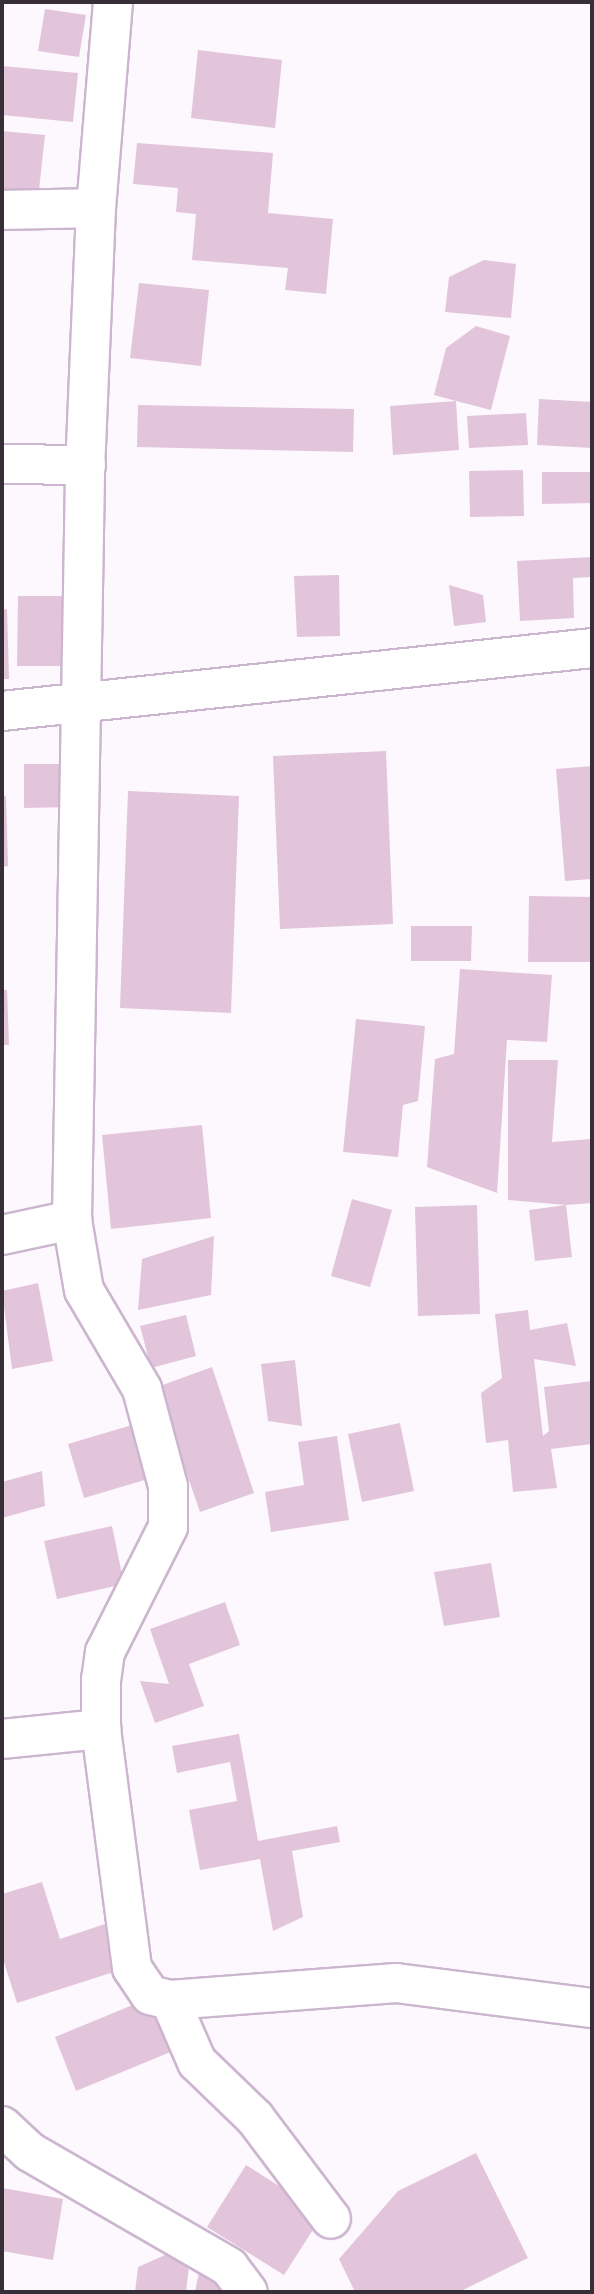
<!DOCTYPE html>
<html>
<head>
<meta charset="utf-8">
<style>
  body { margin:0 }
  #map { position:relative; width:594px; height:2294px; overflow:hidden; background:#fdf8fd; font-family:"Source Sans 3",sans-serif }
  div>[style] { position:absolute }
  [style*='--x'] { left:calc(var(--x)*1px); top:calc(var(--y)*1px); width:calc(var(--w)*1px); rotate:calc(var(--a)*1deg) }
  .building>* { inset:0; background:#e2c5da }
  .roads { filter:drop-shadow(2px 0 #ccb6cf) drop-shadow(-2px 0 #ccb6cf) drop-shadow(0 2px #ccb6cf) drop-shadow(0 -2px #ccb6cf) }
  .minor>* { height:38px; margin:-19px; padding:0 19px; transform-origin:19px; border-radius:19px; background:#fff }
  .primary>* { height:38px; margin:-19px; padding:0 19px; transform-origin:19px; border-radius:19px; background:#fff }
  span { translate:-50% -50%; white-space:nowrap; text-align:center; line-height:1.15; -webkit-text-stroke:5px #fff; paint-order:stroke }
  .frame { position:absolute; inset:0; border:4px solid #372e38; pointer-events:none }
</style>
</head>
<body>
<div id="map">
  <div class="building">
    <i style="clip-path:polygon(45px 9px,86px 15px,79px 57px,38px 51px)"></i>
    <i style="clip-path:polygon(198px 50px,282px 60px,275px 128px,191px 118px)"></i>
    <i style="clip-path:polygon(2px 66px,78px 73px,73px 122px,2px 115px)"></i>
    <i style="clip-path:polygon(2px 131px,45px 135px,38px 199px,2px 194px)"></i>
    <i style="clip-path:polygon(137px 143px,273px 153px,268px 213px,333px 219px,326px 294px,285px 290px,288px 268px,192px 260px,196px 214px,176px 212px,178px 188px,133px 184px)"></i>
    <i style="clip-path:polygon(484px 260px,516px 264px,511px 318px,445px 312px,449px 277px)"></i>
    <i style="clip-path:polygon(139px 283px,209px 290px,201px 366px,130px 358px)"></i>
    <i style="clip-path:polygon(476px 326px,510px 336px,491px 410px,456px 401px,459px 450px,393px 455px,390px 406px,456px 401px,434px 395px,446px 348px)"></i>
    <i style="clip-path:polygon(539px 399px,592px 402px,592px 448px,537px 445px)"></i>
    <i style="clip-path:polygon(138px 405px,354px 409px,353px 452px,137px 447px)"></i>
    <i style="clip-path:polygon(526px 413px,528px 445px,469px 448px,467px 416px)"></i>
    <i style="clip-path:polygon(523px 470px,524px 516px,470px 517px,469px 471px)"></i>
    <i style="clip-path:polygon(542px 472px,592px 472px,592px 503px,542px 504px)"></i>
    <i style="clip-path:polygon(592px 557px,592px 577px,573px 578px,574px 618px,520px 621px,517px 561px)"></i>
    <i style="clip-path:polygon(339px 575px,340px 636px,297px 637px,294px 576px)"></i>
    <i style="clip-path:polygon(449px 585px,483px 595px,486px 622px,454px 626px)"></i>
    <i style="clip-path:polygon(18px 596px,73px 596px,73px 666px,17px 666px)"></i>
    <i style="clip-path:polygon(7px 609px,9px 679px,2px 679px,2px 610px)"></i>
    <i style="clip-path:polygon(386px 751px,393px 924px,280px 929px,273px 756px)"></i>
    <i style="clip-path:polygon(24px 764px,69px 764px,69px 807px,24px 808px)"></i>
    <i style="clip-path:polygon(592px 766px,592px 879px,565px 881px,556px 769px)"></i>
    <i style="clip-path:polygon(128px 791px,239px 796px,231px 1013px,120px 1008px)"></i>
    <i style="clip-path:polygon(6px 796px,8px 866px,2px 867px,2px 797px)"></i>
    <i style="clip-path:polygon(529px 896px,592px 897px,592px 962px,528px 962px)"></i>
    <i style="clip-path:polygon(411px 926px,472px 926px,471px 961px,411px 961px)"></i>
    <i style="clip-path:polygon(460px 969px,552px 975px,547px 1042px,507px 1040px,497px 1193px,427px 1167px,435px 1059px,454px 1054px)"></i>
    <i style="clip-path:polygon(2px 990px,7px 990px,9px 1045px,2px 1045px)"></i>
    <i style="clip-path:polygon(356px 1019px,425px 1026px,418px 1101px,403px 1105px,398px 1157px,343px 1152px)"></i>
    <i style="clip-path:polygon(508px 1060px,558px 1060px,552px 1142px,592px 1139px,592px 1203px,566px 1205px,572px 1257px,535px 1261px,529px 1210px,566px 1205px,508px 1200px)"></i>
    <i style="clip-path:polygon(202px 1125px,211px 1218px,111px 1229px,102px 1135px)"></i>
    <i style="clip-path:polygon(352px 1199px,392px 1210px,370px 1287px,331px 1276px)"></i>
    <i style="clip-path:polygon(477px 1205px,480px 1314px,418px 1316px,415px 1207px)"></i>
    <i style="clip-path:polygon(214px 1236px,211px 1295px,138px 1310px,142px 1259px)"></i>
    <i style="clip-path:polygon(38px 1283px,53px 1361px,12px 1369px,2px 1291px)"></i>
    <i style="clip-path:polygon(528px 1310px,530px 1330px,567px 1323px,576px 1366px,534px 1359px,543px 1436px,549px 1431px,544px 1387px,592px 1381px,592px 1444px,551px 1449px,557px 1488px,513px 1492px,508px 1440px,486px 1443px,481px 1393px,502px 1378px,495px 1314px)"></i>
    <i style="clip-path:polygon(186px 1315px,196px 1356px,151px 1368px,140px 1326px)"></i>
    <i style="clip-path:polygon(295px 1360px,302px 1426px,268px 1421px,261px 1364px)"></i>
    <i style="clip-path:polygon(212px 1367px,254px 1493px,200px 1512px,157px 1387px)"></i>
    <i style="clip-path:polygon(400px 1423px,414px 1491px,362px 1502px,348px 1434px)"></i>
    <i style="clip-path:polygon(132px 1425px,148px 1479px,84px 1498px,68px 1444px)"></i>
    <i style="clip-path:polygon(337px 1436px,349px 1520px,271px 1532px,265px 1492px,304px 1485px,298px 1442px)"></i>
    <i style="clip-path:polygon(42px 1471px,45px 1506px,2px 1518px,2px 1482px)"></i>
    <i style="clip-path:polygon(112px 1526px,124px 1584px,57px 1599px,44px 1541px)"></i>
    <i style="clip-path:polygon(491px 1563px,500px 1617px,444px 1626px,434px 1572px)"></i>
    <i style="clip-path:polygon(225px 1602px,240px 1645px,189px 1664px,204px 1706px,155px 1723px,140px 1681px,169px 1684px,150px 1629px)"></i>
    <i style="clip-path:polygon(239px 1734px,258px 1841px,337px 1826px,340px 1842px,292px 1851px,303px 1917px,273px 1931px,260px 1859px,200px 1870px,189px 1810px,237px 1801px,230px 1762px,177px 1773px,172px 1746px)"></i>
    <i style="clip-path:polygon(42px 1882px,60px 1939px,108px 1923px,123px 1969px,17px 2003px,2px 1956px,2px 1894px)"></i>
    <i style="clip-path:polygon(152px 1997px,173px 2051px,76px 2091px,55px 2037px)"></i>
    <i style="clip-path:polygon(476px 2153px,528px 2258px,459px 2292px,355px 2292px,339px 2259px,398px 2191px)"></i>
    <i style="clip-path:polygon(246px 2165px,323px 2214px,284px 2275px,207px 2227px)"></i>
    <i style="clip-path:polygon(3px 2188px,63px 2199px,53px 2260px,2px 2251px)"></i>
    <i style="clip-path:polygon(165px 2255px,190px 2258px,186px 2292px,135px 2292px,138px 2267px)"></i>
    <i style="clip-path:polygon(200px 2267px,229px 2274px,226px 2292px,195px 2292px)"></i>
  </div>
  <div class="roads">
    <div class="minor">
      <i style="--x:113;--y:2;--w:207;--a:94.7"></i>
      <i style="--x:96;--y:208;--w:267;--a:92.4"></i>
      <i style="--x:85;--y:475;--w:745;--a:91"></i>
      <i style="--x:72;--y:1220;--w:71;--a:80.3"></i>
      <i style="--x:84;--y:1290;--w:115;--a:59.6"></i>
      <i style="--x:142;--y:1389;--w:100;--a:75"></i>
      <i style="--x:168;--y:1486;--w:41;--a:90"></i>
      <i style="--x:168;--y:1527;--w:140;--a:116.7"></i>
      <i style="--x:105;--y:1652;--w:27;--a:98"></i>
      <i style="--x:101;--y:1679;--w:50;--a:90"></i>
      <i style="--x:101;--y:1729;--w:241;--a:82.6"></i>
      <i style="--x:132;--y:1968;--w:32;--a:56"></i>
      <i style="--x:150;--y:1995;--w:21;--a:14"></i>
      <i style="--x:170;--y:2000;--w:227;--a:-4.3"></i>
      <i style="--x:396;--y:1983;--w:198;--a:7.3"></i>
      <i style="--x:2;--y:210;--w:94;--a:-1.2"></i>
      <i style="--x:2;--y:464;--w:84;--a:0.7"></i>
      <i style="--x:2;--y:1235;--w:72;--a:-12.1"></i>
      <i style="--x:2;--y:1739;--w:100;--a:-5.8"></i>
      <i style="--x:170;--y:2000;--w:68;--a:66.5"></i>
      <i style="--x:197;--y:2062;--w:81;--a:44"></i>
      <i style="--x:255;--y:2118;--w:126;--a:53"></i>
      <i style="--x:2;--y:2126;--w:38;--a:43"></i>
      <i style="--x:30;--y:2152;--w:230;--a:30"></i>
      <i style="--x:229;--y:2267;--w:31;--a:53"></i>
    </div>
    <div class="primary">
      <i style="--x:2;--y:711;--w:593;--a:-6.09"></i>
    </div>
  </div>
  <div class="frame"></div>
</div>
</body>
</html>
